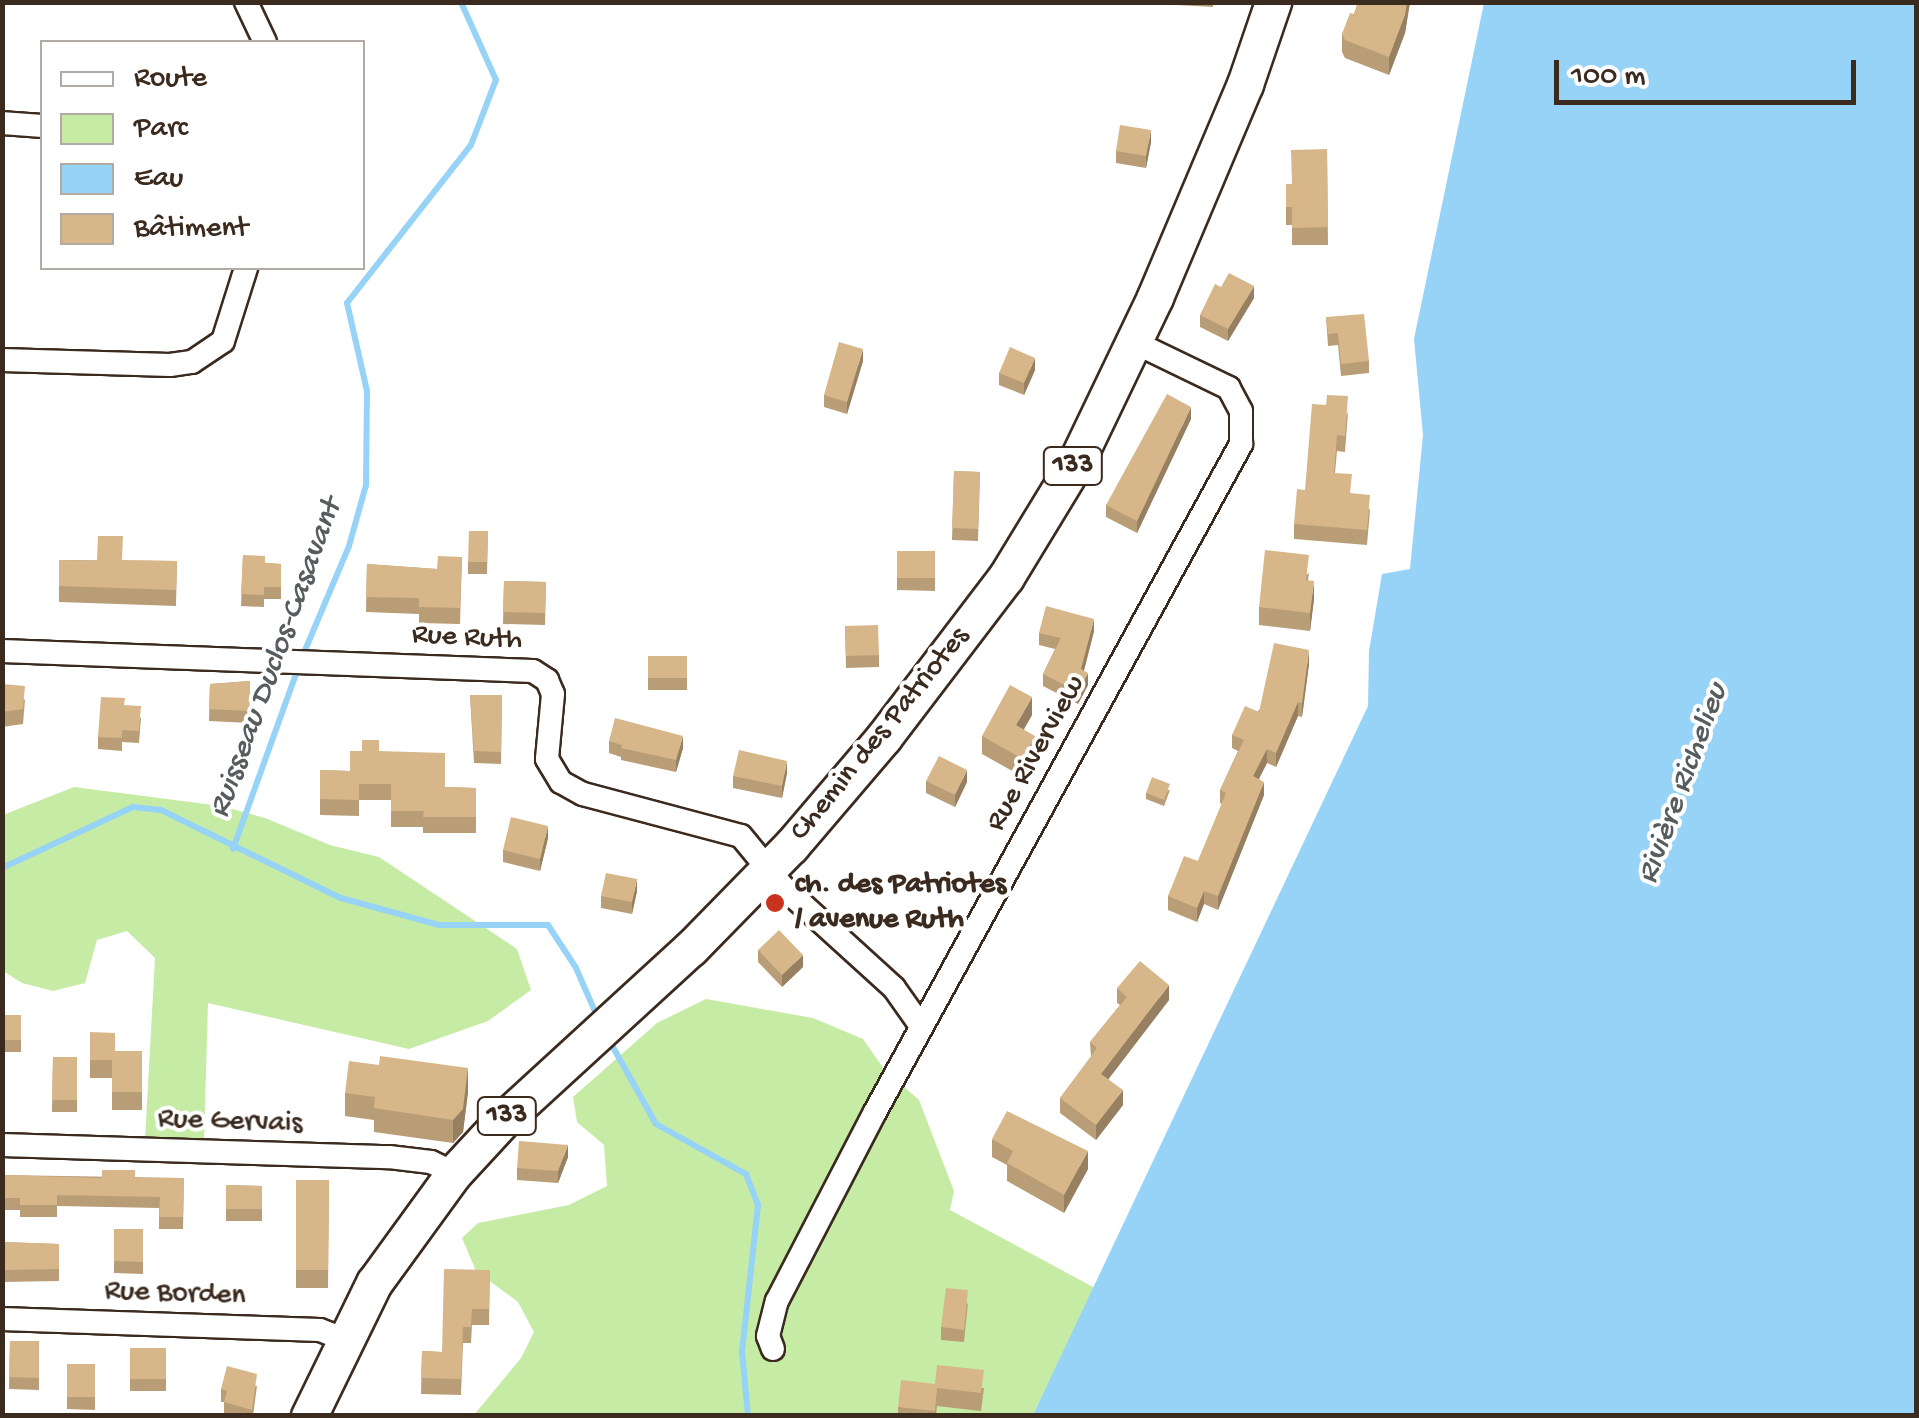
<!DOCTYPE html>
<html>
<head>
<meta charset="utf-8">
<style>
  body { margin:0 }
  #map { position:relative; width:1919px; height:1418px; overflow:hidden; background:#fff; font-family:"Gochi Hand",sans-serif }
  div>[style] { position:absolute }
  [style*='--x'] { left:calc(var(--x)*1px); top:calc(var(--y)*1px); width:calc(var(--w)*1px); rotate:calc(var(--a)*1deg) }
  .green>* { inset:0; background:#c6eba5 }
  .water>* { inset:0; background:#97d2f7 }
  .stream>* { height:6px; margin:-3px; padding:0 3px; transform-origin:3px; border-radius:3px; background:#97d2f7 }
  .roads { filter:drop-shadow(2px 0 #3b2a1e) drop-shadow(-2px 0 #3b2a1e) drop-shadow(0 2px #3b2a1e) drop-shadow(0 -2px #3b2a1e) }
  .street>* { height:22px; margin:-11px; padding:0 11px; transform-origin:11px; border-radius:11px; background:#fff }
  .primary>* { height:35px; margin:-17.5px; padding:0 17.5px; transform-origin:17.5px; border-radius:17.5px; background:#fff }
  .wall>* { inset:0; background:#b99d77 }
  .shaded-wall>* { inset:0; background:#968061 }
  .building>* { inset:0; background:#d7b78a }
  .dots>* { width:28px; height:28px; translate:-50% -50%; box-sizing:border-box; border:5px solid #fff; border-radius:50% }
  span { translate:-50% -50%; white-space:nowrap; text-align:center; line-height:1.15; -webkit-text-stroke:8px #fff; paint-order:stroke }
  .shield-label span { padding:2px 8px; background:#fff; border:2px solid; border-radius:8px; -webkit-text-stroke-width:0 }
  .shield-label { font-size:28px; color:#3b2a1e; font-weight:700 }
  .street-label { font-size:30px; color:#3b2a1e }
  .poi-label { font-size:30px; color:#3b2a1e; font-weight:700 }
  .left { translate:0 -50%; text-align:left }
  .water-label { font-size:32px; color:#575c5f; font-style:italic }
  .frame { position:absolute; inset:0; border:5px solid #3b2a1e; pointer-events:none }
  .legend { position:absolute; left:40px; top:40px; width:325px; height:230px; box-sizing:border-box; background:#fff; border:2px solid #b1aaa5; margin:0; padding:12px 18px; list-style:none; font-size:30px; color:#3b2a1e }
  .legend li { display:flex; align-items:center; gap:20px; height:50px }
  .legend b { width:50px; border:2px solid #b1aaa5 }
  .scale { position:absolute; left:1554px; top:60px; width:302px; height:45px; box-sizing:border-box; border:5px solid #3b2a1e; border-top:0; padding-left:12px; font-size:30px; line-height:35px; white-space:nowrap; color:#3b2a1e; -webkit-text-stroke:8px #fff; paint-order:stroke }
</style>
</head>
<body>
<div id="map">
  <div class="green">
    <i style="clip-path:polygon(74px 787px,221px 806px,265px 818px,330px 845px,379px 857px,517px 949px,531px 990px,488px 1021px,409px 1049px,208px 1003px,204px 1142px,145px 1139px,155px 958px,127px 931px,97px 940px,85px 983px,53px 991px,22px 983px,3px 971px,3px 815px)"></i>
    <i style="clip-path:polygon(706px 999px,813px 1018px,863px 1039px,884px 1069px,919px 1100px,954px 1191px,950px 1210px,1095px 1288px,1033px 1415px,474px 1415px,521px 1358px,534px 1332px,518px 1302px,476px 1271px,462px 1238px,478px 1223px,569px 1205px,607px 1186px,604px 1145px,577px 1122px,573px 1097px,657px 1023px)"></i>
  </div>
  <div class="water">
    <i style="clip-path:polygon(1484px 3px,1916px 3px,1916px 1415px,1033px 1415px,1368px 706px,1369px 651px,1382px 574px,1410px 569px,1423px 435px,1414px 339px)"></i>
  </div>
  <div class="stream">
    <i style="--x:303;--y:655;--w:118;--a:-67.1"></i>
    <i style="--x:349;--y:546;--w:63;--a:-74.4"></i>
    <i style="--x:366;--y:485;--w:94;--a:-89.4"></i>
    <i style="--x:367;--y:391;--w:90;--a:-102.8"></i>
    <i style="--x:347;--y:303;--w:201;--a:-51.9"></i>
    <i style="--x:471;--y:145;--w:70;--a:-69"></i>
    <i style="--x:496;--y:80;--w:85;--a:-114.2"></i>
    <i style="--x:233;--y:849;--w:195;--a:-70.2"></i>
    <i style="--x:2;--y:868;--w:145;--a:-25"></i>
    <i style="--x:133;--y:807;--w:28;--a:6"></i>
    <i style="--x:161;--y:810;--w:200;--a:26.1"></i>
    <i style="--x:341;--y:898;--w:102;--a:15.4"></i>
    <i style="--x:439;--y:925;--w:109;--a:0"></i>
    <i style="--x:548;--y:925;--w:51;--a:56.9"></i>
    <i style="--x:576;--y:968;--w:52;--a:66.4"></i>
    <i style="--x:609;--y:1040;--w:96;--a:60.8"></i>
    <i style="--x:656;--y:1124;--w:103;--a:29.1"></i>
    <i style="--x:746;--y:1174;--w:33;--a:69"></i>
    <i style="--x:758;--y:1205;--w:148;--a:96.2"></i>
    <i style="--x:742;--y:1352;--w:64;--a:84.6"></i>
  </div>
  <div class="roads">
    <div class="street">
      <i style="--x:246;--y:2;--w:44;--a:64.6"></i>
      <i style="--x:2;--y:123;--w:40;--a:4.3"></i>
      <i style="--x:2;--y:360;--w:168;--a:1.7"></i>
      <i style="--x:170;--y:365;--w:22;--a:-8"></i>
      <i style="--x:192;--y:362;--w:37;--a:-34"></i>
      <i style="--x:223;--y:341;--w:77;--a:-72.5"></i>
      <i style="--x:2;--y:651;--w:531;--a:2.16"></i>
      <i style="--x:533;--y:671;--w:17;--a:33"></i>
      <i style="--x:547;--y:680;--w:15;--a:67"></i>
      <i style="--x:553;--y:694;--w:65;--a:95.3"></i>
      <i style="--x:547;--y:759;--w:27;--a:59"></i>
      <i style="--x:561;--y:782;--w:25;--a:29"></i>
      <i style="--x:583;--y:794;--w:163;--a:14.9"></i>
      <i style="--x:741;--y:836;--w:66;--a:50.5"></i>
      <i style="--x:783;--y:887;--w:150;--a:42.3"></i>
      <i style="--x:894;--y:988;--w:47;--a:54.6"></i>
      <i style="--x:2;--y:1145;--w:387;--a:1.8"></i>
      <i style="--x:389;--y:1157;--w:42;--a:6.8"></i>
      <i style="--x:431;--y:1162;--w:25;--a:26"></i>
      <i style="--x:2;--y:1319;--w:318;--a:2"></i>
      <i style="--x:320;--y:1330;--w:25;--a:21"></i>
      <i style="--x:773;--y:1349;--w:14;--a:-111"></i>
      <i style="--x:768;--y:1336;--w:36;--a:-76"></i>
      <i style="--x:777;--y:1301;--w:213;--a:-62.6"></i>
      <i style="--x:875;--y:1112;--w:762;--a:-61.28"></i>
      <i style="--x:1241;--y:444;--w:33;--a:-90"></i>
      <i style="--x:1241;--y:411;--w:26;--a:-118"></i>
      <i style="--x:1229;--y:388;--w:106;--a:-154.2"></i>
    </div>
    <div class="primary">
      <i style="--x:309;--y:1416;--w:148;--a:-64"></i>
      <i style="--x:374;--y:1283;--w:136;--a:-54"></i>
      <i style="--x:454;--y:1173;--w:72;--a:-47.2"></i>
      <i style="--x:503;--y:1120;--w:255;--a:-42.5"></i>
      <i style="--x:691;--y:948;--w:143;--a:-45.6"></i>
      <i style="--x:791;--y:846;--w:143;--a:-49.5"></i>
      <i style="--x:884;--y:737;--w:201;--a:-52.7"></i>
      <i style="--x:1006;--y:577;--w:137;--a:-58.7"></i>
      <i style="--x:1077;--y:460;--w:181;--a:-64.4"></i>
      <i style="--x:1155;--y:297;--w:231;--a:-67.1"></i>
      <i style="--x:1245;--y:84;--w:87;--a:-71.1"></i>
    </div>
  </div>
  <div class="wall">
    <i style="clip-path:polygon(1048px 2px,1080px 2px,1079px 5px)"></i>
    <i style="clip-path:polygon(1176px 2px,1213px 2px,1213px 7px,1176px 5px)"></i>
    <i style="clip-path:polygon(1358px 2px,1410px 2px,1405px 33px,1389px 75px,1345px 58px,1342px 52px,1342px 34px,1354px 14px)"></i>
    <i style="clip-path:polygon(1151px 142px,1146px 168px,1116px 163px,1116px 151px)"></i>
    <i style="clip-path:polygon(1327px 149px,1328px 245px,1292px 245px,1292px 225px,1286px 225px,1286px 184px,1292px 184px)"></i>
    <i style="clip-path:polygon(1254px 298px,1228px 341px,1200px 327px,1200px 315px)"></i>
    <i style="clip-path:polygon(1326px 317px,1369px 361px,1369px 373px,1341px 376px,1338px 345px,1328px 346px)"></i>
    <i style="clip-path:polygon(863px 361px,847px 414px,824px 407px,824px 395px)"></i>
    <i style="clip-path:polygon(1035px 370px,1024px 395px,999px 385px,999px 373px)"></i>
    <i style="clip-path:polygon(1348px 412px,1345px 452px,1337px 451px,1335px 473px,1351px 494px,1370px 510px,1367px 545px,1294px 539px,1294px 524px,1305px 490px)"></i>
    <i style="clip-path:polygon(1191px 419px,1137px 533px,1106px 517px,1106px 505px)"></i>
    <i style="clip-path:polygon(954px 471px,980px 472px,978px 541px,952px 540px)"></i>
    <i style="clip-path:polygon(488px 531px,487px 574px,468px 574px,468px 562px)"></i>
    <i style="clip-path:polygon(897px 551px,935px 551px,935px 591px,897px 590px)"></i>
    <i style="clip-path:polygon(243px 555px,265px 563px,281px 564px,281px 599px,264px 599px,264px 607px,241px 606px)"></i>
    <i style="clip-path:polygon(462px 557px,460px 624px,419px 623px,419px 614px,366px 612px,367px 564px,437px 569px)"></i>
    <i style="clip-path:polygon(59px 560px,177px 561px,176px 606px,59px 602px)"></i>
    <i style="clip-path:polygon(1309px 573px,1308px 580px,1314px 599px,1310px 631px,1259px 625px,1259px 607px)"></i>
    <i style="clip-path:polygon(504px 581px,546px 582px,545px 625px,503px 624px)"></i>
    <i style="clip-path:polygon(845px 626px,879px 655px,879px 667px,846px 668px)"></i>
    <i style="clip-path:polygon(1094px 631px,1084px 671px,1088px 685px,1078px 704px,1043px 686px,1043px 674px,1055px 649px,1039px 645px,1039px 633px)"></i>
    <i style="clip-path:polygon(648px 656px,687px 656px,687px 690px,648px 690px)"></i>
    <i style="clip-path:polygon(1309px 664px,1302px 717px,1298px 716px,1276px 767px,1267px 763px,1259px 779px,1264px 795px,1218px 910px,1204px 904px,1197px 922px,1168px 910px,1168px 896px,1198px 861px,1222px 804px,1220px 803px,1220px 790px,1238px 751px,1232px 748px,1232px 735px)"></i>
    <i style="clip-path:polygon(250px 681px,249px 723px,209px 721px,210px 684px)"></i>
    <i style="clip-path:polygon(2px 684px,25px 700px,23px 724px,2px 727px)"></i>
    <i style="clip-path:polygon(470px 695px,502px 695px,501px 764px,474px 763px)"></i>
    <i style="clip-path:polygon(125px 705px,141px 718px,139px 743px,122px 742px,122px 751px,98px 749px,98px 737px)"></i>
    <i style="clip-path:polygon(1032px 715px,1024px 729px,1035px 754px,1023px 777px,982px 754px,982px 736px)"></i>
    <i style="clip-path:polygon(609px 741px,683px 748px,676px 772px,621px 760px,621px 757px,609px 753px)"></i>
    <i style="clip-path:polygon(379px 751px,445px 787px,476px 788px,476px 833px,423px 833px,423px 827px,391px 827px,391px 800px,359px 800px,359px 816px,320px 815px,320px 770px,350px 771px)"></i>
    <i style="clip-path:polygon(787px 773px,782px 798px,733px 788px,733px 776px)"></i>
    <i style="clip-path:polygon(926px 781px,967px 782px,955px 807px,926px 793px)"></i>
    <i style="clip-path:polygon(1170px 790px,1164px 806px,1146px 799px,1146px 793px)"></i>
    <i style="clip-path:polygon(548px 838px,540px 871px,503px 862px,503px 850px)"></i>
    <i style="clip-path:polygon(637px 891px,632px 914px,601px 908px,601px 896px)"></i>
    <i style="clip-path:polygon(758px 950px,803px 967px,782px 987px,758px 962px)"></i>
    <i style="clip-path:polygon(1117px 988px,1169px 1000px,1108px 1079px,1123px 1105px,1096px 1140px,1060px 1113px,1060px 1098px,1091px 1057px,1090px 1042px,1120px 1005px,1117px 1003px)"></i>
    <i style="clip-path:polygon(2px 1015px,21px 1015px,21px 1052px,2px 1052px)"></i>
    <i style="clip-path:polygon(90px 1032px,115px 1051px,142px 1051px,142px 1110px,112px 1110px,112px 1078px,90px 1078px)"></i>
    <i style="clip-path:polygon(53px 1057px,77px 1057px,77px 1112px,52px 1112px)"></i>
    <i style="clip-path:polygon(379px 1065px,468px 1092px,463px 1132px,453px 1143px,374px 1132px,374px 1120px,345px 1116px,345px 1093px)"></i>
    <i style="clip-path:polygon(992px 1139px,1088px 1169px,1064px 1213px,1007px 1181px,1007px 1165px,992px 1157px)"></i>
    <i style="clip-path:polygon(568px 1157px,558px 1183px,517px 1180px,517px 1168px)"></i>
    <i style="clip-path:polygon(2px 1175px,184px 1178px,183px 1229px,159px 1229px,159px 1208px,57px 1206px,57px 1217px,20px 1217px,20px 1210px,2px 1210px)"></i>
    <i style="clip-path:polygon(296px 1180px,329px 1180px,328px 1288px,296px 1288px)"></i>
    <i style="clip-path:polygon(226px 1185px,262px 1186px,262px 1221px,226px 1221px)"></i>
    <i style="clip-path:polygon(114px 1229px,143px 1229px,143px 1274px,114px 1273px)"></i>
    <i style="clip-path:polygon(2px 1242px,59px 1244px,59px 1281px,2px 1282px)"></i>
    <i style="clip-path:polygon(490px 1270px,489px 1325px,472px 1325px,471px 1343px,463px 1343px,461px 1395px,421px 1394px,422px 1351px,442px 1352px)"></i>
    <i style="clip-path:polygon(968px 1303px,964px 1342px,941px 1340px,941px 1327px)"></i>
    <i style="clip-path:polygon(10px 1341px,39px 1341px,39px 1390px,9px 1389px)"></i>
    <i style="clip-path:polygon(130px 1348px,166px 1348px,166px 1391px,130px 1391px)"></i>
    <i style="clip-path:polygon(67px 1364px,95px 1364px,95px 1410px,67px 1409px)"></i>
    <i style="clip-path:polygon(935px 1384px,984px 1388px,981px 1411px,937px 1406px,936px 1416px,898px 1416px,898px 1407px)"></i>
    <i style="clip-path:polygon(257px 1386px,253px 1416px,224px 1414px,224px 1402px,221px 1402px,221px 1389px)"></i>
  </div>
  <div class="shaded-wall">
    <i style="clip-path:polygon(1407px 2px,1410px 2px,1405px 33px,1389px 75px,1389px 57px)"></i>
    <i style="clip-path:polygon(1151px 130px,1151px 142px,1146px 168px,1146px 156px)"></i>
    <i style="clip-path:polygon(1254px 286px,1254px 298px,1228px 341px,1228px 329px)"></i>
    <i style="clip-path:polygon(863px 349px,863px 361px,847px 414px,847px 402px)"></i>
    <i style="clip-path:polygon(1035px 358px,1035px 370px,1024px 395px,1024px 383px)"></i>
    <i style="clip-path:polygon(1191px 407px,1191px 419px,1137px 533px,1137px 521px)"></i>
    <i style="clip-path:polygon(1314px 581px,1314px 599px,1310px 631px,1310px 613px)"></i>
    <i style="clip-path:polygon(1094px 619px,1094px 631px,1081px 681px,1081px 669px)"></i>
    <i style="clip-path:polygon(1309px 650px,1309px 664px,1302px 717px,1302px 703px)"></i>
    <i style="clip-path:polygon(1088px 673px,1088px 685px,1078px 704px,1078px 692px)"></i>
    <i style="clip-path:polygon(1032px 697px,1032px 715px,1016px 743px,1016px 725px)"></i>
    <i style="clip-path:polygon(1298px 702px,1298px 716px,1276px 767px,1276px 753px)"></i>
    <i style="clip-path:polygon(683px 736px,683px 748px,676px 772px,676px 760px)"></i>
    <i style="clip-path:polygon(1035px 736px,1035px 754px,1023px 777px,1023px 759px)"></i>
    <i style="clip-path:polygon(1267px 749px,1267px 763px,1253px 790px,1253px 776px)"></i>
    <i style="clip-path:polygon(787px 761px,787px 773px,782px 798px,782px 786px)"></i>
    <i style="clip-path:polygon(967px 770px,967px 782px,955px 807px,955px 795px)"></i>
    <i style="clip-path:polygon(1264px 782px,1264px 795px,1218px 910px,1218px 896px)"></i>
    <i style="clip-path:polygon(548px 826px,548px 838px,540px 871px,540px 859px)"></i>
    <i style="clip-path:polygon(637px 879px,637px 891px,632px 914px,632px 902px)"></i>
    <i style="clip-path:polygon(1204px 891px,1204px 904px,1197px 922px,1197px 908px)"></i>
    <i style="clip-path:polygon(803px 955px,803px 967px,782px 987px,782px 975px)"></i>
    <i style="clip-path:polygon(1169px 985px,1169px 1000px,1101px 1089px,1101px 1074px)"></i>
    <i style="clip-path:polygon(468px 1068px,468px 1092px,463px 1132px,453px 1143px,453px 1120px)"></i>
    <i style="clip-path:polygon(1123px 1090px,1123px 1105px,1096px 1140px,1096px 1125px)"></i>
    <i style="clip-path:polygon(568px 1145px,568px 1157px,558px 1183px,558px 1171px)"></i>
    <i style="clip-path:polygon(1088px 1151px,1088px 1169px,1064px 1213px,1064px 1195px)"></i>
  </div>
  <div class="building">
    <i style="clip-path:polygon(1358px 2px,1407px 2px,1405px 15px,1389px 57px,1345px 40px,1342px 34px,1350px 13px,1354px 14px)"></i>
    <i style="clip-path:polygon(1120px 125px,1151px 130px,1146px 156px,1116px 151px)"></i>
    <i style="clip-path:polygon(1327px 149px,1328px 227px,1292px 228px,1292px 207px,1286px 207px,1286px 184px,1292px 184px,1291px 150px)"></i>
    <i style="clip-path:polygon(1229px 273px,1254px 286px,1228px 329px,1200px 315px,1215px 284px,1221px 287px)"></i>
    <i style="clip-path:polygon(1364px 314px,1369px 361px,1341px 364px,1338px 333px,1328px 334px,1326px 317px)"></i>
    <i style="clip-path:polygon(839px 342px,863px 349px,847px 402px,824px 395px)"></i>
    <i style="clip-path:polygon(1010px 347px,1035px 358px,1024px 383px,999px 373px)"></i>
    <i style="clip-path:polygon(1167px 394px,1191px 407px,1137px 521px,1106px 505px)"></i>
    <i style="clip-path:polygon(1327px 395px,1348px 396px,1345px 436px,1337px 435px,1334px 473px,1352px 474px,1350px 493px,1370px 495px,1367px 530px,1294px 524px,1297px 489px,1305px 490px,1312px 404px,1326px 405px)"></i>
    <i style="clip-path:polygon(954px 471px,980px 472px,978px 529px,952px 528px)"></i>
    <i style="clip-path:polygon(469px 531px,488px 531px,487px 562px,468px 562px)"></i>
    <i style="clip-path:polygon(98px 536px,123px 536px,122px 560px,177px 561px,176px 590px,59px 586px,59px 560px,97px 561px)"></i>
    <i style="clip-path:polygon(1265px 550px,1309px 555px,1306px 580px,1314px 581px,1310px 613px,1259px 607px)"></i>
    <i style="clip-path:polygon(897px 551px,935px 551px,935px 578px,897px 578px)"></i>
    <i style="clip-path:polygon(243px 555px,265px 556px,265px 563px,281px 564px,281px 587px,264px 587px,264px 595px,241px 594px)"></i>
    <i style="clip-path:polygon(438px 556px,462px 557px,460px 608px,419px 607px,419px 598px,366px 597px,367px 564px,437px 569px)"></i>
    <i style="clip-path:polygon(2px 568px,5px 568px,4px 584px,2px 584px)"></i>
    <i style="clip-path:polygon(504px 581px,546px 582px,545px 613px,503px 612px)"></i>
    <i style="clip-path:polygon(1046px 606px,1094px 619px,1081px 669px,1088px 673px,1078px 692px,1043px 674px,1061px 638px,1039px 633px)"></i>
    <i style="clip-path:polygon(878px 625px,879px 655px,846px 656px,845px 626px)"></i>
    <i style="clip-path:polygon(1274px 643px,1309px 650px,1302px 703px,1298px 702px,1276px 753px,1267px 749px,1253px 776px,1264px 782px,1218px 896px,1204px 891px,1197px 908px,1168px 896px,1184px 856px,1198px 861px,1226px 793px,1220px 790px,1244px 740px,1232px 735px,1245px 706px,1259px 712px)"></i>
    <i style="clip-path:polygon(648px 656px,687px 656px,687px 678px,648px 678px)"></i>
    <i style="clip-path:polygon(250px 681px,249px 711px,209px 709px,210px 684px)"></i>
    <i style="clip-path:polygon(2px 684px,25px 686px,23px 709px,2px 712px)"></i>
    <i style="clip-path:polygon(1010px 685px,1032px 697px,1016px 725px,1035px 736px,1023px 759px,982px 736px)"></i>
    <i style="clip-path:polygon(470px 695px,502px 695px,501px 752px,474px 751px)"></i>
    <i style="clip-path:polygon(101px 697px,125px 698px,124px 705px,141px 706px,139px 731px,122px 730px,122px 738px,98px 737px)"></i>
    <i style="clip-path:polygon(615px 718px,683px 736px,676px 760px,621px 748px,622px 745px,609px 741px)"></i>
    <i style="clip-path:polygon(362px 740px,379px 740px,379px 751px,445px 753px,445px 787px,476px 788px,476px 817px,423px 817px,424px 811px,391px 811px,391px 784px,359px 784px,359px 800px,320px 799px,320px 770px,350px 771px,350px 751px,362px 751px)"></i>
    <i style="clip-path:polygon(739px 750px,787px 761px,782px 786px,733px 776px)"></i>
    <i style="clip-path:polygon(939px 756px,967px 770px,955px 795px,926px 781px)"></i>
    <i style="clip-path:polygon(1152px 777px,1170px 784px,1164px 800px,1146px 793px)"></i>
    <i style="clip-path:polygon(511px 817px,548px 826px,540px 859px,503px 850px)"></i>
    <i style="clip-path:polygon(606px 873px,637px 879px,632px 902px,601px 896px)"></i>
    <i style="clip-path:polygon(779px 930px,803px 955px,782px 975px,758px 950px)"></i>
    <i style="clip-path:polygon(1140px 961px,1169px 985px,1101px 1074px,1123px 1090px,1096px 1125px,1060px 1098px,1097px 1048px,1090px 1042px,1127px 997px,1117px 988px)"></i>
    <i style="clip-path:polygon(2px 1015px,21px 1015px,21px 1040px,2px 1040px)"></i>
    <i style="clip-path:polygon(90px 1032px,115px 1033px,115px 1051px,142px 1051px,142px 1092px,112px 1092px,112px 1060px,90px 1060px)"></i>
    <i style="clip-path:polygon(380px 1056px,468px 1068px,463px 1109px,453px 1120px,374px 1108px,375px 1097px,345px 1093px,349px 1061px,379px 1065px)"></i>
    <i style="clip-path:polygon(53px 1057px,77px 1057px,77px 1100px,52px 1100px)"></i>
    <i style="clip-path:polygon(1007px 1111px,1088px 1151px,1064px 1195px,1007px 1163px,1013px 1151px,992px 1139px)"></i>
    <i style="clip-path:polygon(519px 1141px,568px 1145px,558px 1171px,517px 1168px)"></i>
    <i style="clip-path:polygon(102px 1170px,135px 1170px,135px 1178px,184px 1178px,183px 1217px,159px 1217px,160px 1197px,57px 1195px,57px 1205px,20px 1205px,20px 1198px,2px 1198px,2px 1175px,102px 1178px)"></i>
    <i style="clip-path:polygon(296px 1180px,329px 1180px,328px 1270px,296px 1270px)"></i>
    <i style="clip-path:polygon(226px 1185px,262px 1186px,262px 1209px,226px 1209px)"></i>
    <i style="clip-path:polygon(114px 1229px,143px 1229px,143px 1262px,114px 1261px)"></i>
    <i style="clip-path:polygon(2px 1242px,59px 1244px,59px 1269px,2px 1270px)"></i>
    <i style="clip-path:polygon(444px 1269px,490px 1270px,489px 1309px,472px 1309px,471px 1327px,463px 1327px,461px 1379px,421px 1378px,422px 1351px,442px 1352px)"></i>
    <i style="clip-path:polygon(946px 1288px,968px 1290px,964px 1330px,941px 1327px)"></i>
    <i style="clip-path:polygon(10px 1341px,39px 1341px,39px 1378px,9px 1377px)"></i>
    <i style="clip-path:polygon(130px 1348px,166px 1348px,166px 1379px,130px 1379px)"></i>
    <i style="clip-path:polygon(67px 1364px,95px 1364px,95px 1397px,67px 1397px)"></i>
    <i style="clip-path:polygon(937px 1365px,984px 1370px,981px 1393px,937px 1388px,935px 1411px,898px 1407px,901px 1380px,935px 1384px)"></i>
    <i style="clip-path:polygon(227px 1366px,257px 1374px,252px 1410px,224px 1402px,227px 1391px,221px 1389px)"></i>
  </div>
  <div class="dots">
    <i style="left:775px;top:903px;background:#c8321e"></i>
  </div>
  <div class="shield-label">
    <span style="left:1073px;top:466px">133</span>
    <span style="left:507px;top:1116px">133</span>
  </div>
  <div class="street-label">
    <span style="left:467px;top:639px;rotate:3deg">Rue Ruth</span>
    <span style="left:881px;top:735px;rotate:-51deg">Chemin des Patriotes</span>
    <span style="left:1037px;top:754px;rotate:-61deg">Rue Riverview</span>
    <span style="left:230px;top:1123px;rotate:2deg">Rue Gervais</span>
    <span style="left:175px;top:1295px;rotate:2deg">Rue Borden</span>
  </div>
  <div class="poi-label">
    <span class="left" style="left:795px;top:903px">ch. des Patriotes<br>/ avenue Ruth</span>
  </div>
  <div class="water-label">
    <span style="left:277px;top:659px;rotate:-70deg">Ruisseau Duclos-Casavant</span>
    <span style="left:1684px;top:784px;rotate:-70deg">Rivière Richelieu</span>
  </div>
  <div class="frame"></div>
  <ul class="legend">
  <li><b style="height:12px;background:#fff"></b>Route</li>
  <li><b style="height:28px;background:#c6eba5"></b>Parc</li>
  <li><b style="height:28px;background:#97d2f7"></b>Eau</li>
  <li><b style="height:28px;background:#d7b78a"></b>Bâtiment</li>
  </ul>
  <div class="scale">100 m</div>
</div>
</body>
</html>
